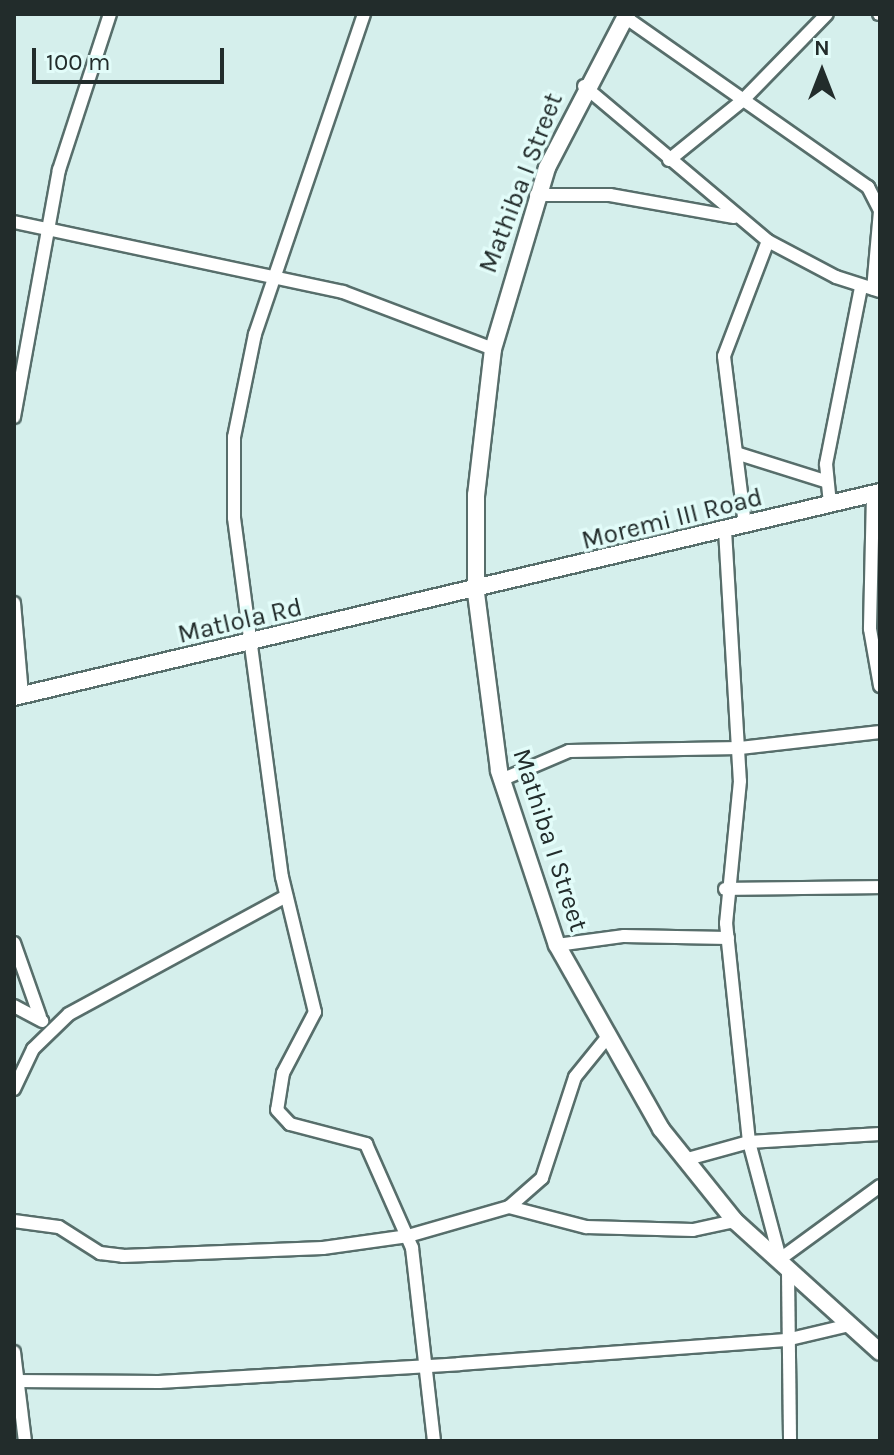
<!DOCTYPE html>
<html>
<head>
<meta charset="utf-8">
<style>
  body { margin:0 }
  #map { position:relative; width:894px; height:1455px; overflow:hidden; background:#d5efec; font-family:Karla,sans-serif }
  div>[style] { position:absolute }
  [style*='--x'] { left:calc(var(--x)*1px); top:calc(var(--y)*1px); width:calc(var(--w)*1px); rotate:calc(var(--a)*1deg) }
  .roads { filter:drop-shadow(2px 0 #576e6b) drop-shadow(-2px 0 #576e6b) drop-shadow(0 2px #576e6b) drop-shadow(0 -2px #576e6b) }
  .minor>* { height:12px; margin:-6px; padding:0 6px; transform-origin:6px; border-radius:6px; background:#fff }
  .tertiary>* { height:16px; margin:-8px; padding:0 8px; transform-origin:8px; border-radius:8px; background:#fff }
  span { translate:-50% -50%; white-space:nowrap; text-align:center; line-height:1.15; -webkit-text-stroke:7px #e2fcf9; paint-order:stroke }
  .street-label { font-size:26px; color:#222c2b }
  .frame { position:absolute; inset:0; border:16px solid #222c2b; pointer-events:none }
  .north { position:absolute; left:782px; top:32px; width:80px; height:80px; -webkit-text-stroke:6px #e2fcf9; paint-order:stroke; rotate:0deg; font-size:22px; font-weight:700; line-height:32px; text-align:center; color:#222c2b }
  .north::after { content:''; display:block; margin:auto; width:28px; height:36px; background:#222c2b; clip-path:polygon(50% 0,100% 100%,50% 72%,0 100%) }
  .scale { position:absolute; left:32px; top:48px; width:192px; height:36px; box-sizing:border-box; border:4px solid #222c2b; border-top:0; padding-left:10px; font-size:24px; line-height:28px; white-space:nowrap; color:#222c2b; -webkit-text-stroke:6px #e2fcf9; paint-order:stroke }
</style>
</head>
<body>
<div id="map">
  <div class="roads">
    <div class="minor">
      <i style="--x:364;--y:14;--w:338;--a:108.8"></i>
      <i style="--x:255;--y:334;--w:105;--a:101.5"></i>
      <i style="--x:234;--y:437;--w:81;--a:90"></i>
      <i style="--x:234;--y:518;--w:362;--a:82.4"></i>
      <i style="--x:282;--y:877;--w:139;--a:76.3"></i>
      <i style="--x:315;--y:1012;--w:69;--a:117.7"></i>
      <i style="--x:283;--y:1073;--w:37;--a:99"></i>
      <i style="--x:277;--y:1110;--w:19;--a:47"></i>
      <i style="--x:290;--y:1124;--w:79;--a:14.7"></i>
      <i style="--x:366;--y:1144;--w:114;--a:66.1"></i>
      <i style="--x:412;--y:1248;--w:194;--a:83.5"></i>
      <i style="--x:879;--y:14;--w:1;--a:0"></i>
      <i style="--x:625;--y:17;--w:297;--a:35"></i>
      <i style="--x:868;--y:187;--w:27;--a:63"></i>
      <i style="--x:880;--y:211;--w:78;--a:95.1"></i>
      <i style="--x:584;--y:86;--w:241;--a:40.1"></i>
      <i style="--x:768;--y:241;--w:77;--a:27.9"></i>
      <i style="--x:836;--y:277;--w:46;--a:17.7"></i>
      <i style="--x:669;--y:160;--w:95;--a:-39"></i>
      <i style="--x:743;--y:100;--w:120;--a:-45.7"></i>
      <i style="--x:536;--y:195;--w:74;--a:0"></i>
      <i style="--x:610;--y:195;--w:126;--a:10.1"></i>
      <i style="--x:14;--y:222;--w:336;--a:12"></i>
      <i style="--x:343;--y:292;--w:160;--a:20.8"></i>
      <i style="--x:14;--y:417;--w:251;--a:-79.7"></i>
      <i style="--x:59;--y:170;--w:164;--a:-71.9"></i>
      <i style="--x:739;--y:454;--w:90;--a:17.4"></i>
      <i style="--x:873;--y:494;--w:135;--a:91.3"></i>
      <i style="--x:870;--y:629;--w:58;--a:80"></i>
      <i style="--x:830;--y:504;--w:40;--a:-95.7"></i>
      <i style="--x:826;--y:464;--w:180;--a:-78.8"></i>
      <i style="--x:745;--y:525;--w:170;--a:-97.1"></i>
      <i style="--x:724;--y:356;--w:123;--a:-69.1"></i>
      <i style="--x:725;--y:530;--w:251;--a:86.6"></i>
      <i style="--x:740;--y:781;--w:143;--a:95.6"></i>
      <i style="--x:726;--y:923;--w:220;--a:84"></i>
      <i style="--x:749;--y:1142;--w:124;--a:75.1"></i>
      <i style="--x:14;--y:603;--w:92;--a:85"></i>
      <i style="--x:501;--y:780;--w:74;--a:-23.1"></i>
      <i style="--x:569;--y:751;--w:171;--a:-1"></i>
      <i style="--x:740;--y:748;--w:141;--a:-6.5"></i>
      <i style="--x:725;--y:889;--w:155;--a:-0.7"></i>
      <i style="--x:14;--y:943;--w:78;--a:70.6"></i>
      <i style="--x:557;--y:945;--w:68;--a:-7.7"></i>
      <i style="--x:624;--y:936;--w:104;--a:1.1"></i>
      <i style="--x:14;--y:1006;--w:32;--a:28"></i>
      <i style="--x:14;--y:1089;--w:44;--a:-64.6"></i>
      <i style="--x:33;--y:1049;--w:50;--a:-44.2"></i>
      <i style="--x:69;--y:1014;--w:247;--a:-28.5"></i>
      <i style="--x:684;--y:1160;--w:67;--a:-15.5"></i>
      <i style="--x:749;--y:1142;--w:131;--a:-3.5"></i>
      <i style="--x:509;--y:1207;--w:44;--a:-41.3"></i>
      <i style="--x:542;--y:1178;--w:106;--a:-71.9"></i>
      <i style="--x:575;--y:1077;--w:48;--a:-51"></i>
      <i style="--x:14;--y:1221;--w:45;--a:7.6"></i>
      <i style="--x:59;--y:1227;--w:49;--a:32.4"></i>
      <i style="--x:100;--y:1253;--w:23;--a:7"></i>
      <i style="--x:123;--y:1256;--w:200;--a:-2.3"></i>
      <i style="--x:323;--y:1248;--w:86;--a:-8"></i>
      <i style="--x:408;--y:1236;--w:105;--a:-16"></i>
      <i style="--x:509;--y:1207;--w:80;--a:14.6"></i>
      <i style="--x:586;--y:1227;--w:107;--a:1.6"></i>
      <i style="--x:693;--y:1230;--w:43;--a:-12.1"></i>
      <i style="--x:780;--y:1259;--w:124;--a:-36.1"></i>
      <i style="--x:788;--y:1273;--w:168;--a:89.3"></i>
      <i style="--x:14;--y:1352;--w:90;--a:83"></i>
      <i style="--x:14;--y:1381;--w:145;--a:0.4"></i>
      <i style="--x:159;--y:1382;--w:301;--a:-3.4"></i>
      <i style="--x:459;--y:1364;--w:328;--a:-4.2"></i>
      <i style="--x:786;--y:1340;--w:61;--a:-13.3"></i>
    </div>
    <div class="tertiary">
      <i style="--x:627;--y:14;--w:174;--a:117.5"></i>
      <i style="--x:547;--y:168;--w:189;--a:106.6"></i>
      <i style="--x:493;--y:349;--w:147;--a:96.6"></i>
      <i style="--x:476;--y:495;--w:98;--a:90"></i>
      <i style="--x:476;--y:593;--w:179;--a:82.6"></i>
      <i style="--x:499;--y:771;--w:183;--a:71.6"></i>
      <i style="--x:557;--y:945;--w:211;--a:60.5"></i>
      <i style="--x:661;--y:1129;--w:118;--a:51.2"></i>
      <i style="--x:735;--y:1221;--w:195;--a:42.1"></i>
      <i style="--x:14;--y:697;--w:890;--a:-13.32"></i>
    </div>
  </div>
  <div class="street-label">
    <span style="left:521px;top:183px;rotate:-69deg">Mathiba I Street</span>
    <span style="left:672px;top:519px;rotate:-14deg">Moremi III Road</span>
    <span style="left:240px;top:621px;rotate:-13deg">Matlola Rd</span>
    <span style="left:550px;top:840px;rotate:72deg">Mathiba I Street</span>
  </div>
  <div class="frame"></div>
  <div class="north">N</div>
  <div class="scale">100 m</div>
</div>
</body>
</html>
